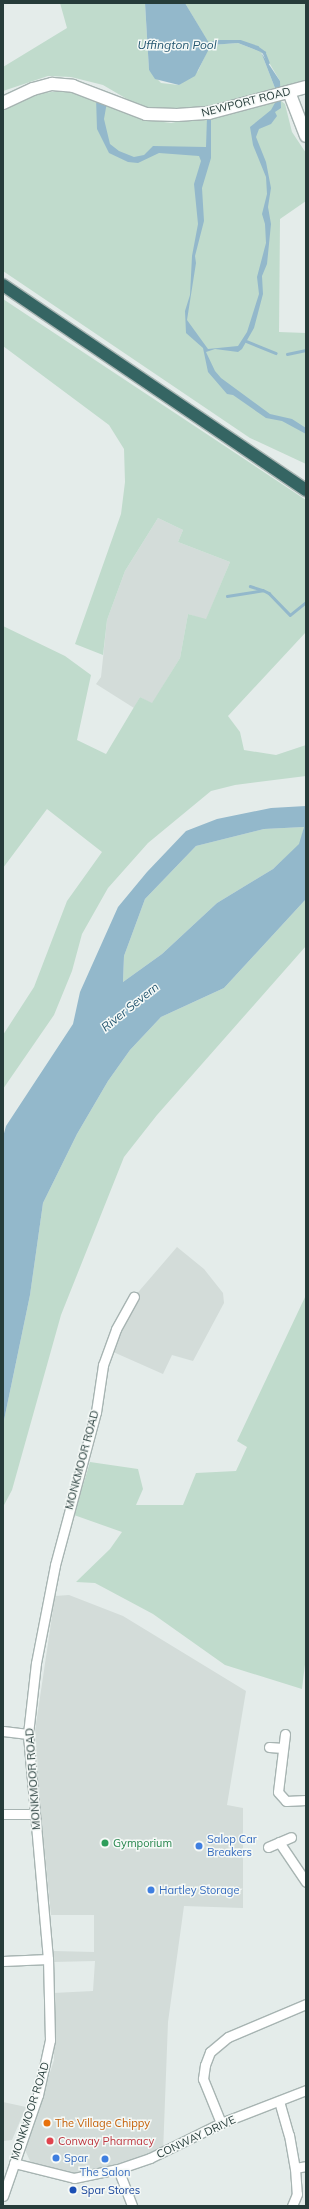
<!DOCTYPE html>
<html>
<head>
<meta charset="utf-8">
<style>
  body { margin:0 }
  #map { position:relative; width:309px; height:2209px; overflow:hidden; background:#e4ecea; font-family:Mulish,sans-serif }
  div>[style] { position:absolute }
  [style*='--x'] { left:calc(var(--x)*1px); top:calc(var(--y)*1px); width:calc(var(--w)*1px); rotate:calc(var(--a)*1deg) }
  .built>* { inset:0; background:#d3dcd9 }
  .green>* { inset:0; background:#c0dbcc }
  .water>* { inset:0; background:#93b8cb }
  .stream>* { height:2.5px; margin:-1.25px; padding:0 1.25px; transform-origin:1.25px; border-radius:1.25px; background:#93b8cb }
  .roads { filter:drop-shadow(1px 0 #a7b4b2) drop-shadow(-1px 0 #a7b4b2) drop-shadow(0 1px #a7b4b2) drop-shadow(0 -1px #a7b4b2) }
  .street>* { height:9px; margin:-4.5px; padding:0 4.5px; transform-origin:4.5px; border-radius:4.5px; background:#fff }
  .secondary>* { height:12px; margin:-6px; padding:0 6px; transform-origin:6px; border-radius:6px; background:#fff }
  .highway>* { height:12px; margin:-6px; padding:0 6px; transform-origin:6px; border-radius:6px; background:#356563 }
  .dots>* { width:11px; height:11px; translate:-50% -50%; box-sizing:border-box; border:2px solid #f5f9f7; border-radius:50% }
  span { translate:-50% -50%; white-space:nowrap; text-align:center; line-height:1.15; -webkit-text-stroke:3px #f5f9f7; paint-order:stroke }
  .street-label { font-size:11px; color:#263c3a }
  .shop-label { font-size:11px; color:#366cbe }
  .left { translate:0 -50%; text-align:left }
  .leisure-label { font-size:11px; color:#27864d }
  .food-label { font-size:11px; color:#c56008 }
  .health-label { font-size:11px; color:#be3a42 }
  .transit-label { font-size:11px; color:#164399 }
  .water-label { font-size:12px; color:#265871; font-style:italic }
  .frame { position:absolute; inset:0; border:4px solid #263c3a; pointer-events:none }
</style>
</head>
<body>
<div id="map">
  <div class="built">
    <i style="clip-path:polygon(158px 518px,183px 530px,178px 542px,230px 562px,206px 620px,188px 614px,180px 658px,152px 704px,140px 697px,134px 708px,96px 684px,101px 677px,107px 620px,125px 571px)"></i>
    <i style="clip-path:polygon(177px 1247px,204px 1269px,223px 1293px,224px 1303px,193px 1361px,172px 1355px,163px 1374px,111px 1351px,134px 1297px)"></i>
    <i style="clip-path:polygon(69px 1595px,123px 1616px,246px 1691px,227px 1805px,243px 1808px,243px 1908px,184px 1906px,168px 2022px,163px 2153px,77px 2175px,31px 2163px,25px 2150px,54px 2060px,53px 1993px,93px 1991px,95px 1961px,53px 1962px,54px 1951px,94px 1952px,94px 1915px,51px 1915px,37px 1774px,35px 1731px,55px 1596px)"></i>
    <i style="clip-path:polygon(3px 2102px,26px 2107px,12px 2140px,3px 2141px)"></i>
  </div>
  <div class="green">
    <i style="clip-path:polygon(60px 3px,145px 3px,149px 70px,161px 83px,179px 85px,198px 71px,210px 45px,238px 43px,261px 52px,275px 88px,204px 108px,175px 112px,144px 109px,103px 85px,71px 77px,48px 76px,3px 91px,3px 67px,67px 28px)"></i>
    <i style="clip-path:polygon(185px 3px,306px 3px,306px 81px,280px 89px,280px 81px,264px 54px,238px 41px,216px 40px,209px 44px)"></i>
    <i style="clip-path:polygon(60px 91px,79px 91px,142px 119px,171px 123px,280px 100px,285px 104px,292px 132px,306px 153px,306px 201px,280px 219px,279px 332px,306px 333px,306px 464px,250px 438px,3px 271px,3px 110px,35px 94px)"></i>
    <i style="clip-path:polygon(3px 299px,306px 500px,306px 632px,228px 716px,240px 732px,244px 750px,276px 755px,306px 745px,306px 776px,235px 785px,211px 791px,148px 843px,108px 888px,82px 934px,72px 971px,54px 1015px,3px 1089px,3px 1035px,34px 987px,67px 901px,102px 852px,47px 809px,3px 868px,3px 626px,65px 656px,91px 675px,77px 740px,106px 754px,140px 697px,152px 703px,180px 658px,188px 614px,206px 619px,230px 562px,178px 542px,183px 530px,158px 518px,125px 571px,107px 620px,103px 655px,75px 644px,121px 514px,125px 482px,124px 449px,109px 425px,3px 346px)"></i>
    <i style="clip-path:polygon(304px 827px,300px 844px,273px 869px,217px 903px,162px 954px,123px 982px,124px 956px,145px 899px,196px 846px,264px 829px)"></i>
    <i style="clip-path:polygon(306px 899px,306px 946px,157px 1115px,124px 1157px,61px 1315px,12px 1490px,3px 1507px,3px 1425px,30px 1295px,43px 1203px,77px 1134px,108px 1081px,130px 1050px,161px 1017px,224px 988px)"></i>
    <i style="clip-path:polygon(306px 1295px,306px 1656px,302px 1689px,225px 1665px,153px 1614px,95px 1583px,76px 1582px,110px 1549px,122px 1532px,74px 1515px,90px 1462px,138px 1469px,143px 1489px,136px 1505px,183px 1505px,196px 1473px,236px 1471px,247px 1447px,237px 1441px)"></i>
  </div>
  <div class="water">
    <i style="clip-path:polygon(145px 3px,185px 3px,209px 43px,216px 40px,238px 41px,258px 48px,280px 81px,281px 108px,275px 112px,277px 116px,271px 124px,259px 129px,256px 137px,266px 162px,271px 188px,268px 207px,271px 224px,267px 264px,262px 276px,263px 294px,254px 328px,242px 349px,238px 352px,215px 349px,206px 352px,215px 371px,221px 378px,270px 414px,292px 419px,306px 428px,306px 434px,282px 421px,266px 418px,233px 395px,227px 394px,208px 372px,203px 348px,186px 333px,185px 311px,190px 295px,192px 256px,198px 224px,194px 184px,201px 161px,199px 156px,159px 153px,138px 163px,128px 162px,109px 153px,97px 129px,96px 97px,107px 102px,104px 119px,110px 144px,119px 151px,134px 157px,144px 155px,153px 146px,206px 147px,207px 117px,211px 117px,211px 158px,202px 188px,204px 221px,195px 256px,196px 263px,187px 320px,208px 349px,238px 346px,247px 332px,259px 294px,257px 277px,266px 243px,265px 224px,262px 214px,267px 194px,266px 177px,253px 145px,250px 127px,271px 110px,276px 101px,275px 88px,261px 52px,238px 43px,211px 45px,195px 76px,179px 85px,155px 79px,149px 70px)"></i>
    <i style="clip-path:polygon(evenodd,306px 806px,306px 899px,224px 988px,161px 1017px,130px 1050px,108px 1081px,77px 1134px,43px 1203px,30px 1295px,3px 1425px,3px 1137px,6px 1126px,73px 1024px,80px 992px,118px 907px,147px 872px,186px 831px,217px 819px,271px 808px,306px 806px,304px 827px,299px 844px,273px 869px,217px 903px,162px 954px,123px 982px,124px 956px,145px 899px,196px 846px,264px 829px,304px 827px)"></i>
  </div>
  <div class="stream">
    <i style="--x:220;--y:41;--w:20;--a:0"></i>
    <i style="--x:240;--y:41;--w:18;--a:19"></i>
    <i style="--x:257;--y:47;--w:9;--a:36"></i>
    <i style="--x:264;--y:52;--w:11;--a:68"></i>
    <i style="--x:246;--y:341;--w:32;--a:22"></i>
    <i style="--x:287;--y:354;--w:19;--a:-12"></i>
    <i style="--x:250;--y:586;--w:13;--a:18"></i>
    <i style="--x:227;--y:596;--w:36;--a:-9"></i>
    <i style="--x:263;--y:590;--w:7;--a:27"></i>
    <i style="--x:269;--y:593;--w:30;--a:46"></i>
    <i style="--x:290;--y:615;--w:21;--a:-39"></i>
  </div>
  <div class="roads">
    <div class="street">
      <i style="--x:3;--y:1731;--w:25;--a:7"></i>
      <i style="--x:285;--y:1734;--w:58;--a:96.9"></i>
      <i style="--x:278;--y:1792;--w:12;--a:48"></i>
      <i style="--x:286;--y:1801;--w:20;--a:-3"></i>
      <i style="--x:269;--y:1747;--w:14;--a:4"></i>
      <i style="--x:3;--y:1814;--w:31;--a:0"></i>
      <i style="--x:279;--y:1842;--w:48;--a:56"></i>
      <i style="--x:268;--y:1847;--w:25;--a:-23"></i>
      <i style="--x:3;--y:1961;--w:45;--a:-2.5"></i>
      <i style="--x:279;--y:2101;--w:35;--a:74"></i>
      <i style="--x:289;--y:2135;--w:34;--a:80"></i>
      <i style="--x:295;--y:2168;--w:26;--a:86"></i>
      <i style="--x:297;--y:2194;--w:13;--a:113"></i>
      <i style="--x:221;--y:2123;--w:48;--a:-112.2"></i>
      <i style="--x:203;--y:2079;--w:14;--a:-82"></i>
      <i style="--x:205;--y:2065;--w:14;--a:-69"></i>
      <i style="--x:210;--y:2052;--w:23;--a:-40"></i>
      <i style="--x:228;--y:2037;--w:85;--a:-22.9"></i>
      <i style="--x:14;--y:2163;--w:62;--a:14"></i>
      <i style="--x:74;--y:2178;--w:45;--a:-11.6"></i>
      <i style="--x:118;--y:2169;--w:34;--a:-19"></i>
      <i style="--x:150;--y:2158;--w:79;--a:-26.2"></i>
      <i style="--x:221;--y:2123;--w:91;--a:-21.2"></i>
      <i style="--x:295;--y:2168;--w:11;--a:-10"></i>
      <i style="--x:118;--y:2169;--w:40;--a:69"></i>
      <i style="--x:3;--y:2196;--w:107;--a:-70.9"></i>
      <i style="--x:38;--y:2095;--w:56;--a:-77.7"></i>
      <i style="--x:50;--y:2040;--w:81;--a:-91.4"></i>
      <i style="--x:48;--y:1959;--w:226;--a:-95.1"></i>
      <i style="--x:28;--y:1734;--w:71;--a:-83.6"></i>
      <i style="--x:36;--y:1663;--w:100;--a:-79"></i>
      <i style="--x:55;--y:1565;--w:158;--a:-75"></i>
      <i style="--x:96;--y:1412;--w:48;--a:-81.5"></i>
      <i style="--x:103;--y:1365;--w:38;--a:-70"></i>
      <i style="--x:116;--y:1329;--w:37;--a:-61"></i>
    </div>
    <div class="secondary">
      <i style="--x:289;--y:92;--w:47;--a:68.9"></i>
      <i style="--x:3;--y:103;--w:33;--a:-25"></i>
      <i style="--x:33;--y:89;--w:20;--a:-15"></i>
      <i style="--x:52;--y:84;--w:21;--a:5"></i>
      <i style="--x:73;--y:86;--w:78;--a:21"></i>
      <i style="--x:146;--y:114;--w:31;--a:2"></i>
      <i style="--x:177;--y:115;--w:32;--a:-4"></i>
      <i style="--x:209;--y:113;--w:100;--a:-15"></i>
    </div>
    <div class="highway">
      <i style="--x:3;--y:285;--w:366;--a:34.1"></i>
    </div>
  </div>
  <div class="dots">
    <i style="left:105px;top:1843px;background:#2e9e5b"></i>
    <i style="left:199px;top:1846px;background:#3f7fe0"></i>
    <i style="left:151px;top:1890px;background:#3f7fe0"></i>
    <i style="left:47px;top:2123px;background:#e8710a"></i>
    <i style="left:50px;top:2141px;background:#e0444e"></i>
    <i style="left:56px;top:2158px;background:#3f7fe0"></i>
    <i style="left:105px;top:2159px;background:#3f7fe0"></i>
    <i style="left:73px;top:2190px;background:#1a4fb4"></i>
  </div>
  <div class="street-label">
    <span style="left:246px;top:102px;rotate:-14deg">NEWPORT ROAD</span>
    <span style="left:82px;top:1460px;rotate:-75deg">MONKMOOR ROAD</span>
    <span style="left:33px;top:1779px;rotate:-94deg">MONKMOOR ROAD</span>
    <span style="left:30px;top:2111px;rotate:-72deg">MONKMOOR ROAD</span>
    <span style="left:196px;top:2137px;rotate:-25deg">CONWAY DRIVE</span>
  </div>
  <div class="shop-label">
    <span class="left" style="left:207px;top:1846px">Salop Car<br>Breakers</span>
    <span class="left" style="left:159px;top:1890px">Hartley Storage</span>
    <span class="left" style="left:64px;top:2158px">Spar</span>
    <span style="left:105px;top:2172px">The Salon</span>
  </div>
  <div class="leisure-label">
    <span class="left" style="left:113px;top:1843px">Gymporium</span>
  </div>
  <div class="food-label">
    <span class="left" style="left:55px;top:2123px">The Village Chippy</span>
  </div>
  <div class="health-label">
    <span class="left" style="left:58px;top:2141px">Conway Pharmacy</span>
  </div>
  <div class="transit-label">
    <span class="left" style="left:81px;top:2190px">Spar Stores</span>
  </div>
  <div class="water-label">
    <span style="left:177px;top:45px">Uffington Pool</span>
    <span style="left:130px;top:1007px;rotate:-39deg">River Severn</span>
  </div>
  <div class="frame"></div>
</div>
</body>
</html>
